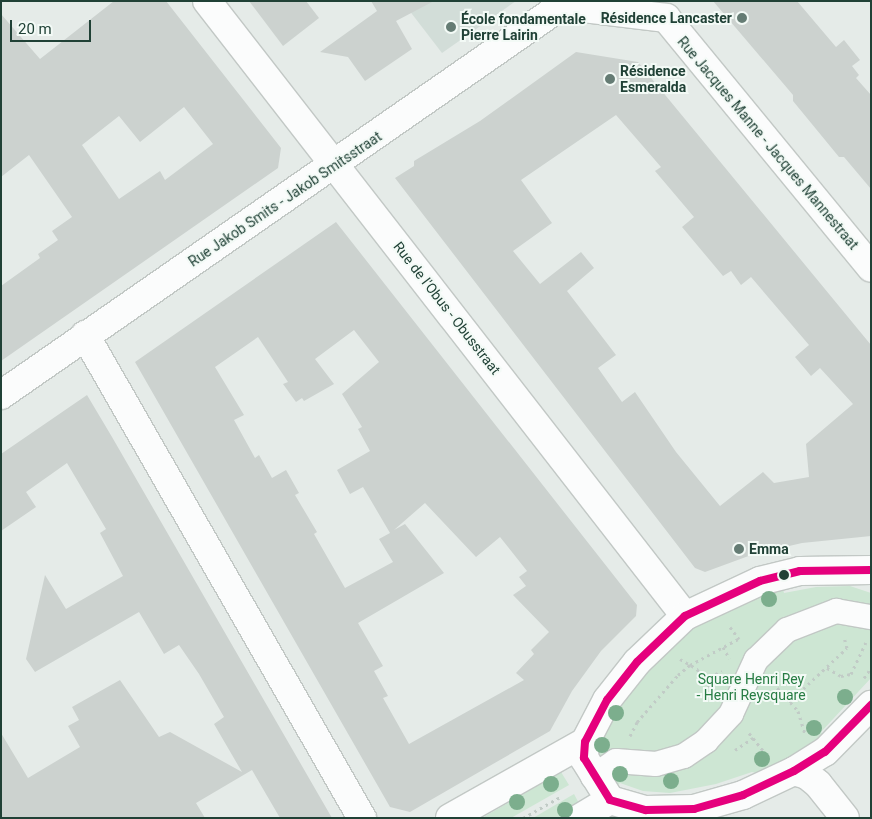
<!DOCTYPE html>
<html>
<head>
<meta charset="utf-8">
<style>
  body { margin:0 }
  #map { position:relative; width:872px; height:819px; overflow:hidden; background:#e5ebe8; font-family:Roboto,sans-serif }
  div>[style] { position:absolute }
  [style*='--x'] { left:calc(var(--x)*1px); top:calc(var(--y)*1px); width:calc(var(--w)*1px); rotate:calc(var(--a)*1deg) }
  .built>* { inset:0; background:#d2ddd8 }
  .green>* { inset:0; background:#cde6d3 }
  .building>* { inset:0; background:#ccd2cf }
  .path>* { height:3px; margin-top:-1.5px; transform-origin:0; background:repeating-linear-gradient(90deg,#c1cbc6 0 2.5px,transparent 0 6.5px) }
  .roads { filter:drop-shadow(1px 0 #c2c8c5) drop-shadow(-1px 0 #c2c8c5) drop-shadow(0 1px #c2c8c5) drop-shadow(0 -1px #c2c8c5) }
  .pedestrian>* { height:24px; margin:-12px; padding:0 12px; transform-origin:12px; border-radius:12px; background:#fbfcfc }
  .minor>* { height:28px; margin:-14px; padding:0 14px; transform-origin:14px; border-radius:14px; background:#fbfcfc }
  .secondary>* { height:28px; margin:-14px; padding:0 14px; transform-origin:14px; border-radius:14px; background:#fbfcfc }
  .bus-1>* { height:8px; margin:-4px; padding:0 4px; transform-origin:4px; border-radius:4px; background:#e5007d }
  .trees>* { width:16px; height:16px; margin:-8px; border-radius:50%; background:#7cae8d }
  .dots>* { width:14px; height:14px; translate:-50% -50%; box-sizing:border-box; border:2px solid #f3faf6; border-radius:50% }
  span { translate:-50% -50%; white-space:nowrap; text-align:center; line-height:1.15; -webkit-text-stroke:4px #f3faf6; paint-order:stroke }
  .poi-label { font-size:14px; color:#204136; font-weight:700 }
  .right { translate:-100% -50%; text-align:right }
  .left { translate:0 -50%; text-align:left }
  .street-label { font-size:14px; color:#204136 }
  .park-label { font-size:14px; color:#267c43 }
  .frame { position:absolute; inset:0; border:2px solid #204136; pointer-events:none }
  .scale { position:absolute; left:10px; top:20px; width:81px; height:22px; box-sizing:border-box; border:2px solid #204136; border-top:0; padding-left:6px; font-size:15px; line-height:18px; white-space:nowrap; color:#204136; -webkit-text-stroke:4px #f3faf6; paint-order:stroke }
</style>
</head>
<body>
<div id="map">
  <div class="built">
    <i style="clip-path:polygon(402px 1px,516px 1px,442px 53px)"></i>
  </div>
  <div class="green">
    <i style="clip-path:polygon(782px 586px,784px 593px,816px 587px,850px 586px,871px 593px,871px 678px,821px 732px,825px 738px,764px 775px,752px 772px,716px 784px,670px 793px,643px 791px,620px 783px,615px 788px,593px 745px,600px 746px,626px 693px,676px 639px,715px 613px)"></i>
    <i style="clip-path:polygon(561px 772px,569px 785px,511px 818px,482px 818px)"></i>
    <i style="clip-path:polygon(574px 794px,581px 807px,562px 818px,533px 818px)"></i>
  </div>
  <div class="building">
    <i style="clip-path:polygon(evenodd,114px 1px,166px 1px,281px 148px,278px 168px,1px 361px,1px 286px,40px 258px,38px 254px,58px 240px,52px 231px,72px 217px,29px 155px,1px 177px,1px 14px,40px 59px,114px 1px,184px 107px,213px 144px,165px 180px,160px 171px,119px 199px,82px 145px,119px 116px,140px 142px,184px 107px)"></i>
    <i style="clip-path:polygon(249px 1px,306px 1px,319px 18px,283px 46px)"></i>
    <i style="clip-path:polygon(371px 1px,434px 1px,396px 21px,412px 49px,365px 81px,348px 57px,320px 52px,377px 11px)"></i>
    <i style="clip-path:polygon(713px 1px,797px 1px,836px 47px,844px 40px,860px 60px,852px 66px,859px 75px,856px 78px,871px 95px,871px 189px,844px 157px,839px 157px,793px 101px,793px 95px)"></i>
    <i style="clip-path:polygon(evenodd,576px 52px,638px 62px,871px 345px,871px 536px,802px 543px,754px 554px,705px 572px,695px 568px,395px 178px,414px 166px,414px 161px,480px 121px,576px 52px,616px 115px,661px 167px,655px 171px,694px 217px,682px 227px,723px 276px,731px 271px,741px 285px,751px 277px,809px 345px,795px 357px,811px 376px,820px 368px,853px 404px,806px 444px,809px 477px,774px 483px,763px 472px,720px 506px,676px 452px,635px 392px,622px 402px,598px 368px,616px 355px,567px 291px,594px 268px,581px 252px,540px 284px,513px 251px,552px 223px,521px 180px,616px 115px)"></i>
    <i style="clip-path:polygon(evenodd,336px 222px,637px 605px,636px 616px,601px 651px,572px 691px,550px 731px,410px 812px,390px 807px,135px 362px,336px 222px,354px 330px,379px 362px,342px 394px,362px 427px,358px 429px,370px 451px,337px 470px,350px 494px,363px 487px,390px 533px,379px 539px,393px 562px,345px 588px,314px 534px,317px 532px,295px 495px,299px 493px,286px 470px,272px 478px,259px 455px,255px 458px,234px 420px,244px 415px,215px 367px,258px 337px,288px 382px,283px 384px,296px 402px,302px 398px,304px 401px,334px 384px,315px 359px,354px 330px,336px 222px,425px 503px,476px 557px,500px 537px,527px 571px,519px 577px,526px 586px,513px 595px,549px 632px,531px 650px,534px 654px,516px 673px,524px 680px,409px 744px,383px 698px,388px 696px,374px 671px,383px 666px,358px 623px,444px 573px,405px 524px,394px 530px,425px 503px)"></i>
    <i style="clip-path:polygon(87px 395px,112px 437px,332px 818px,280px 818px,252px 770px,196px 803px,205px 818px,1px 818px,1px 733px,28px 778px,80px 747px,68px 726px,79px 720px,72px 707px,120px 680px,159px 737px,170px 732px,242px 772px,214px 724px,224px 717px,199px 674px,179px 645px,164px 654px,139px 612px,35px 672px,26px 659px,45px 575px,66px 609px,123px 576px,100px 533px,106px 529px,67px 463px,26px 492px,36px 507px,1px 531px,1px 454px)"></i>
  </div>
  <div class="path">
    <i style="--x:730;--y:627;--w:15;--a:53"></i>
    <i style="--x:723;--y:647;--w:13;--a:61"></i>
    <i style="--x:680;--y:659;--w:20;--a:30"></i>
    <i style="--x:697;--y:669;--w:29;--a:55"></i>
    <i style="--x:827;--y:668;--w:16;--a:30"></i>
    <i style="--x:841;--y:676;--w:10;--a:-11"></i>
    <i style="--x:851;--y:674;--w:35;--a:-65"></i>
    <i style="--x:864;--y:678;--w:12;--a:-55"></i>
    <i style="--x:704;--y:680;--w:20;--a:-27"></i>
    <i style="--x:773;--y:683;--w:38;--a:48"></i>
    <i style="--x:798;--y:711;--w:24;--a:73"></i>
    <i style="--x:789;--y:702;--w:79;--a:-43"></i>
    <i style="--x:847;--y:648;--w:11;--a:-105"></i>
    <i style="--x:749;--y:733;--w:26;--a:51"></i>
    <i style="--x:630;--y:736;--w:16;--a:-63"></i>
    <i style="--x:637;--y:722;--w:62;--a:-48.9"></i>
    <i style="--x:678;--y:675;--w:16;--a:-40"></i>
    <i style="--x:690;--y:665;--w:55;--a:-28.4"></i>
    <i style="--x:735;--y:750;--w:22;--a:-34"></i>
    <i style="--x:523;--y:818;--w:45;--a:-29.4"></i>
  </div>
  <div class="roads">
    <div class="pedestrian">
      <i style="--x:593;--y:777;--w:28;--a:-35"></i>
      <i style="--x:616;--y:761;--w:40;--a:4.3"></i>
      <i style="--x:656;--y:764;--w:29;--a:-16"></i>
      <i style="--x:684;--y:756;--w:27;--a:-34"></i>
      <i style="--x:706;--y:741;--w:37;--a:-47"></i>
      <i style="--x:731;--y:714;--w:60;--a:-65.2"></i>
      <i style="--x:756;--y:660;--w:43;--a:-44.1"></i>
      <i style="--x:787;--y:630;--w:53;--a:-21.2"></i>
      <i style="--x:836;--y:611;--w:36;--a:10"></i>
    </div>
    <div class="minor">
      <i style="--x:207;--y:1;--w:779;--a:52.14"></i>
      <i style="--x:586;--y:1;--w:10;--a:53"></i>
      <i style="--x:592;--y:9;--w:75;--a:6.9"></i>
      <i style="--x:666;--y:18;--w:323;--a:50.6"></i>
      <i style="--x:85;--y:335;--w:557;--a:60.17"></i>
      <i style="--x:1;--y:395;--w:690;--a:-34.79"></i>
      <i style="--x:794;--y:771;--w:14;--a:17"></i>
      <i style="--x:807;--y:775;--w:14;--a:39"></i>
      <i style="--x:818;--y:784;--w:43;--a:51.5"></i>
    </div>
    <div class="secondary">
      <i style="--x:871;--y:570;--w:71;--a:179.2"></i>
      <i style="--x:800;--y:571;--w:41;--a:166"></i>
      <i style="--x:760;--y:581;--w:83;--a:155"></i>
      <i style="--x:685;--y:616;--w:66;--a:136.2"></i>
      <i style="--x:637;--y:662;--w:48;--a:128.3"></i>
      <i style="--x:607;--y:700;--w:47;--a:117.6"></i>
      <i style="--x:585;--y:742;--w:16;--a:94"></i>
      <i style="--x:584;--y:758;--w:49;--a:58.2"></i>
      <i style="--x:610;--y:800;--w:37;--a:16"></i>
      <i style="--x:646;--y:810;--w:48;--a:-1.2"></i>
      <i style="--x:694;--y:809;--w:51;--a:-15.9"></i>
      <i style="--x:743;--y:795;--w:56;--a:-25.2"></i>
      <i style="--x:794;--y:771;--w:36;--a:-32"></i>
      <i style="--x:825;--y:752;--w:66;--a:-45.6"></i>
      <i style="--x:450;--y:818;--w:155;--a:-29.4"></i>
      <i style="--x:580;--y:818;--w:35;--a:-31"></i>
    </div>
  </div>
  <div class="bus-1">
    <i style="--x:871;--y:570;--w:71;--a:179.2"></i>
    <i style="--x:800;--y:571;--w:41;--a:166"></i>
    <i style="--x:760;--y:581;--w:83;--a:155"></i>
    <i style="--x:685;--y:616;--w:66;--a:136.2"></i>
    <i style="--x:637;--y:662;--w:48;--a:128.3"></i>
    <i style="--x:607;--y:700;--w:47;--a:117.6"></i>
    <i style="--x:585;--y:742;--w:16;--a:94"></i>
    <i style="--x:584;--y:758;--w:49;--a:58.2"></i>
    <i style="--x:610;--y:800;--w:37;--a:16"></i>
    <i style="--x:646;--y:810;--w:48;--a:-1.2"></i>
    <i style="--x:694;--y:809;--w:51;--a:-15.9"></i>
    <i style="--x:743;--y:795;--w:56;--a:-25.2"></i>
    <i style="--x:794;--y:771;--w:36;--a:-32"></i>
    <i style="--x:825;--y:752;--w:66;--a:-45.6"></i>
  </div>
  <div class="trees">
    <i style="left:769px;top:599px"></i>
    <i style="left:845px;top:697px"></i>
    <i style="left:616px;top:713px"></i>
    <i style="left:814px;top:728px"></i>
    <i style="left:602px;top:745px"></i>
    <i style="left:762px;top:759px"></i>
    <i style="left:620px;top:774px"></i>
    <i style="left:671px;top:781px"></i>
    <i style="left:551px;top:784px"></i>
    <i style="left:517px;top:802px"></i>
    <i style="left:565px;top:810px"></i>
  </div>
  <div class="dots">
    <i style="left:742px;top:18px;background:#657c74"></i>
    <i style="left:451px;top:27px;background:#657c74"></i>
    <i style="left:610px;top:79px;background:#657c74"></i>
    <i style="left:739px;top:549px;background:#657c74"></i>
    <i style="left:784px;top:575px;background:#204136"></i>
  </div>
  <div class="poi-label">
    <span class="right" style="left:732px;top:18px">Résidence Lancaster</span>
    <span class="left" style="left:461px;top:27px">École fondamentale<br>Pierre Lairin</span>
    <span class="left" style="left:620px;top:79px">Résidence<br>Esmeralda</span>
    <span class="left" style="left:749px;top:549px">Emma</span>
  </div>
  <div class="street-label">
    <span style="left:768px;top:143px;rotate:50deg">Rue Jacques Manne - Jacques Mannestraat</span>
    <span style="left:285px;top:199px;rotate:-34deg">Rue Jakob Smits - Jakob Smitsstraat</span>
    <span style="left:447px;top:308px;rotate:52deg">Rue de l'Obus - Obusstraat</span>
  </div>
  <div class="park-label">
    <span style="left:751px;top:687px">Square Henri Rey<br>- Henri Reysquare</span>
  </div>
  <div class="frame"></div>
  <div class="scale">20 m</div>
</div>
</body>
</html>
